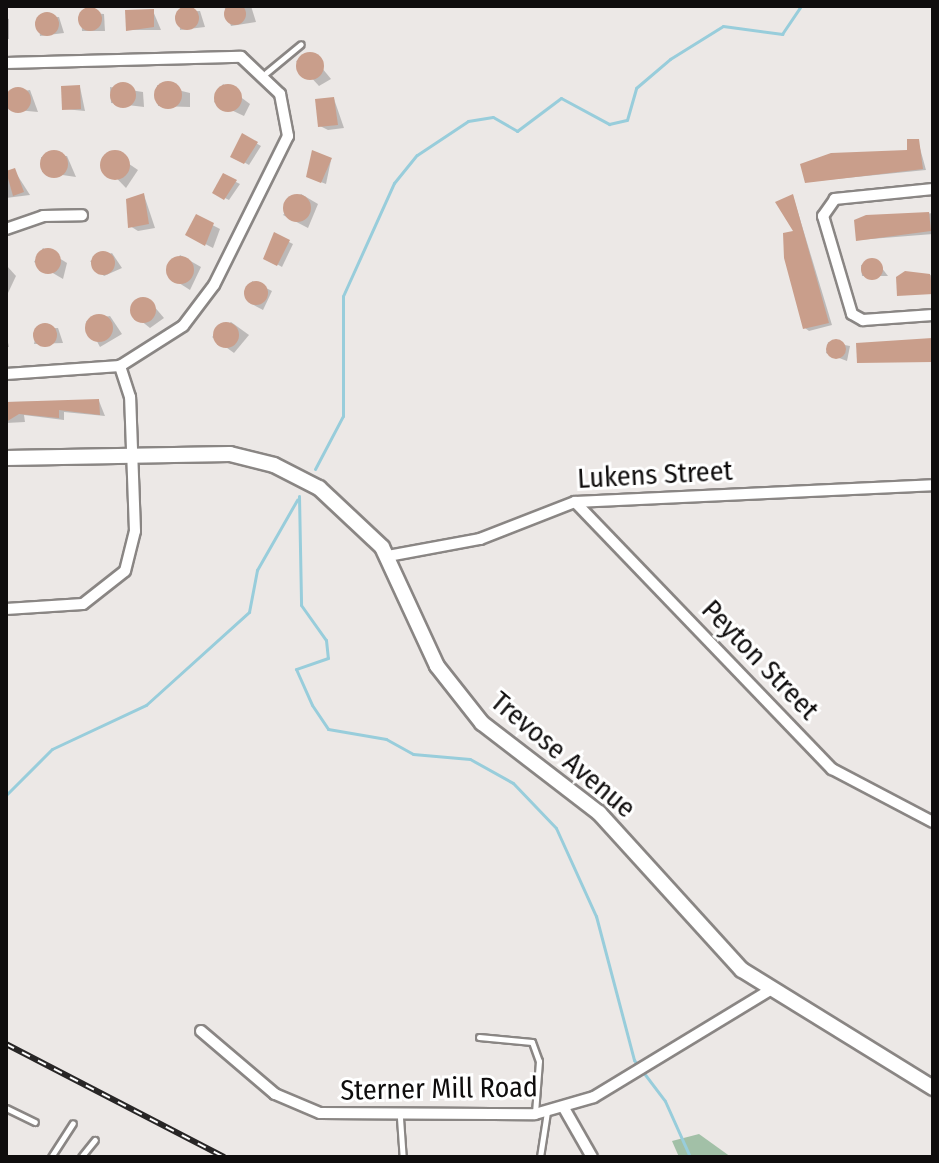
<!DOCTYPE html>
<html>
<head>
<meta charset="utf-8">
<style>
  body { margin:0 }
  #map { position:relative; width:939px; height:1163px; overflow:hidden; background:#ece8e6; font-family:"Fira Sans Condensed",sans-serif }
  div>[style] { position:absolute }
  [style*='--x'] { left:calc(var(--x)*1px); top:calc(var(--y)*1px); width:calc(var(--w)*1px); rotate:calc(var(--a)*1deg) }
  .green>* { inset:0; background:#a2c0a7 }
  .shadow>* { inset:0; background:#0003 }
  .stream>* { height:3px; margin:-1.5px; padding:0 1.5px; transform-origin:1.5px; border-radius:1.5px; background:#98cddb }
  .building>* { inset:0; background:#c99e8b }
  .round { border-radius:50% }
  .roads { filter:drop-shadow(2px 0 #8a8684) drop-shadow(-2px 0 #8a8684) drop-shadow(0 2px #8a8684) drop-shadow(0 -2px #8a8684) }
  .lane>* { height:5px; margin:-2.5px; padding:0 2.5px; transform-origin:2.5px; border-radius:2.5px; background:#fff }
  .street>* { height:10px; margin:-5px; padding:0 5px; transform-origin:5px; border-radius:5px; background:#fff }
  .secondary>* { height:14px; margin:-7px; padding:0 7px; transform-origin:7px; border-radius:7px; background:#fff }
  .rail>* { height:6px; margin-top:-3px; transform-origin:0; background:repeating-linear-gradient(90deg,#fff 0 9px,#282626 0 18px); box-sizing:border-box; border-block:2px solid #282626 }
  span { translate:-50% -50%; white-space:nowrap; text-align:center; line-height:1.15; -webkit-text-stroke:6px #fff; paint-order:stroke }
  .street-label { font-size:28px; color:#0f0d0d }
  .frame { position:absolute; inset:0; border:8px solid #0f0d0d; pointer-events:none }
</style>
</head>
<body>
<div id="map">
  <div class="green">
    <i style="clip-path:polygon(699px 1134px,731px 1157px,679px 1157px,672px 1141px)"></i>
  </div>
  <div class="shadow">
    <i style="clip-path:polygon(224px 6px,251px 6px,256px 22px,231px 26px)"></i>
    <i style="clip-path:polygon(153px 11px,161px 30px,128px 30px)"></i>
    <i style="clip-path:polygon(81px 12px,104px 14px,105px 31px,82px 31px)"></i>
    <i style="clip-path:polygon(179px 12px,200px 11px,205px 27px,180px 30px)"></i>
    <i style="clip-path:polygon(6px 18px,9px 19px,9px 39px,6px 39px)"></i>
    <i style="clip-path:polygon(38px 18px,59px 17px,64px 33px,40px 36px)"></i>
    <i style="clip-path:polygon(313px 57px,331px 79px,319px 86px,296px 61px)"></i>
    <i style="clip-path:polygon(223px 84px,250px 104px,244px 116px,214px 102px)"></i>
    <i style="clip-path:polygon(157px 85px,190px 93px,190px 107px,158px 106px)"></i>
    <i style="clip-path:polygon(80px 87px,85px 111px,64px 109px)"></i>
    <i style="clip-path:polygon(110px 87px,143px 92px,144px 107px,111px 103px)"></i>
    <i style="clip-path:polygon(30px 90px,38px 112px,6px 109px,6px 94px)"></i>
    <i style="clip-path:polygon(334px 99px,344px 128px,328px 130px,320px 126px)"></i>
    <i style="clip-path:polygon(243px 136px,261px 146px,249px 165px,233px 156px)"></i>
    <i style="clip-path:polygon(918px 141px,926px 170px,806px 182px,909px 152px)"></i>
    <i style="clip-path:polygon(110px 151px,138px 170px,126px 188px,102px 163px)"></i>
    <i style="clip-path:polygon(67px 156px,76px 177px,42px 172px,41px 157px)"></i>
    <i style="clip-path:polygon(331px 160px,326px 184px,313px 179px)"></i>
    <i style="clip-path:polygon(14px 170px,30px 195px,6px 198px,6px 173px)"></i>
    <i style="clip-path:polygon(224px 176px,240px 184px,229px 200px,215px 193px)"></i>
    <i style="clip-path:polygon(301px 194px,318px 204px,308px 228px,283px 215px)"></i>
    <i style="clip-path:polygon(144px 195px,155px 228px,138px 231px,130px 226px)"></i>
    <i style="clip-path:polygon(793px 196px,832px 325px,809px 331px,805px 328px)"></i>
    <i style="clip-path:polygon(933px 213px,933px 234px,858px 240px,856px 222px)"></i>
    <i style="clip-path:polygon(197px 217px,220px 229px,213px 248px,188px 235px)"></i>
    <i style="clip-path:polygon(275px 235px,293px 244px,282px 267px,266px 258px)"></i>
    <i style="clip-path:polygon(43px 248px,67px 263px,63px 279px,34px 262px)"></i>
    <i style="clip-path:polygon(112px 253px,122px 268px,104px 276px,90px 261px)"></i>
    <i style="clip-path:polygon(180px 255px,201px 267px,190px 290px,168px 276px)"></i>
    <i style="clip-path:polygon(878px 263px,888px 276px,862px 276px,861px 265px)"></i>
    <i style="clip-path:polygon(7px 266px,16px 276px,8px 293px,6px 292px)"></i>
    <i style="clip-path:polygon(933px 275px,933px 293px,899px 295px,898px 278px)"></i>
    <i style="clip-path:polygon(252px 281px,272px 291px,263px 310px,248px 302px)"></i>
    <i style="clip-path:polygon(147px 298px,164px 318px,150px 328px,135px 316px,134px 301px)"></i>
    <i style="clip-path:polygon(110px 316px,122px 334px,100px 347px,86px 321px)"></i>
    <i style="clip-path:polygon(231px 322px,249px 335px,234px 353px,212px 337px)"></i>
    <i style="clip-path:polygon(58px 328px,63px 343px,34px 344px,37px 329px)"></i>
    <i style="clip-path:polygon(6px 333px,9px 347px,6px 347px)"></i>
    <i style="clip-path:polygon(933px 340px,933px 362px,859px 362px,858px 345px)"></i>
    <i style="clip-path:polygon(828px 342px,850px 346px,847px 361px,826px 353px)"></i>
    <i style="clip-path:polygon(99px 401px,105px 416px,64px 412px,64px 420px,24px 415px,25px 422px,6px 423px,6px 402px)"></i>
  </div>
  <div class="stream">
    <i style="--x:315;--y:469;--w:60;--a:-62.2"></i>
    <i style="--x:343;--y:416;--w:120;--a:-90"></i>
    <i style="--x:343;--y:296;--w:124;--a:-65.7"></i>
    <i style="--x:394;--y:183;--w:36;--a:-51"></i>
    <i style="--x:417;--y:155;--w:61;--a:-33.7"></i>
    <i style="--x:468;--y:121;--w:25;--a:-9"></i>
    <i style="--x:493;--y:117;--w:28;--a:30"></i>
    <i style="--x:517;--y:131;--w:55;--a:-36.9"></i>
    <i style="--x:561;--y:98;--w:55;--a:28.4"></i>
    <i style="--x:609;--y:124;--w:18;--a:-13"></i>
    <i style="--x:627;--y:120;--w:33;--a:-74"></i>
    <i style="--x:636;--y:88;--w:45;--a:-40.5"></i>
    <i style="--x:670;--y:59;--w:62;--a:-31.9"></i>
    <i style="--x:723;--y:26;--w:60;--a:7.7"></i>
    <i style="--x:782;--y:34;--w:34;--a:-56"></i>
    <i style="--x:299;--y:496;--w:109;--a:88.9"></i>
    <i style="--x:301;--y:605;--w:43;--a:54.5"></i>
    <i style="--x:326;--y:640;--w:18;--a:84"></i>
    <i style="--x:328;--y:658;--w:34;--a:161"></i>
    <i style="--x:296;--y:669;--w:39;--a:66"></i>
    <i style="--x:312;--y:705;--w:29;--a:56"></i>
    <i style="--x:328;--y:729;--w:59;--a:9.8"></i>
    <i style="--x:386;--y:739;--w:31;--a:29"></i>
    <i style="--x:413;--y:754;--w:57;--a:5"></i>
    <i style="--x:470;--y:759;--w:49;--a:29.2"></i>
    <i style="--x:513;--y:783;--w:62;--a:46.3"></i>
    <i style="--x:556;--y:828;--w:97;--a:65.6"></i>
    <i style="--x:596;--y:916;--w:149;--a:75.2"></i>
    <i style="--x:634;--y:1060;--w:51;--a:52.9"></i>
    <i style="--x:665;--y:1101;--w:61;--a:65.9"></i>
    <i style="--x:6;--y:795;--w:65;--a:-45"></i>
    <i style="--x:52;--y:749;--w:104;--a:-25.1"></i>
    <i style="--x:146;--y:705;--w:139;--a:-42.1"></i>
    <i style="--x:249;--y:612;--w:43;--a:-79.2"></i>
    <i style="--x:257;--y:570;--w:81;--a:-60.3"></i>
  </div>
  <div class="building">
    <i class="round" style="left:224px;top:3px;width:22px;height:22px"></i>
    <i class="round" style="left:175px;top:6px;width:24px;height:24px"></i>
    <i class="round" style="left:78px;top:7px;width:24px;height:24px"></i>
    <i style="clip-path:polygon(154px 9px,154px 27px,126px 31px,125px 10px)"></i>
    <i class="round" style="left:35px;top:12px;width:24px;height:24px"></i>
    <i class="round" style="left:296px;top:52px;width:28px;height:28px"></i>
    <i class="round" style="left:154px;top:81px;width:28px;height:28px"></i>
    <i class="round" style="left:110px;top:82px;width:26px;height:26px"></i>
    <i class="round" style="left:214px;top:84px;width:28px;height:28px"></i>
    <i style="clip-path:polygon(80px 85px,81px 109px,62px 110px,61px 86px)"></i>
    <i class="round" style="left:5px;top:87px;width:26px;height:26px"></i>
    <i style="clip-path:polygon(334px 97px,338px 125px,318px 127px,315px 99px)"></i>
    <i style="clip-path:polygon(242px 133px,258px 142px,244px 164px,230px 157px)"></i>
    <i style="clip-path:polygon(907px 139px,919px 139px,923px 169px,805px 183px,800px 164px,831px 153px,907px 150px)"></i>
    <i style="clip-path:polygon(312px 150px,332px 158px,321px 183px,306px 177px)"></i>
    <i class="round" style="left:100px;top:150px;width:30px;height:30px"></i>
    <i class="round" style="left:40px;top:150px;width:28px;height:28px"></i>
    <i style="clip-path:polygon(15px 168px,24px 192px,13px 196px,6px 171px)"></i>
    <i style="clip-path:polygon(223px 173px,237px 180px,224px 200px,212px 193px)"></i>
    <i style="clip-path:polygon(144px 193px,149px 224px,128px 228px,126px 199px)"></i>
    <i class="round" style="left:283px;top:194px;width:28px;height:28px"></i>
    <i style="clip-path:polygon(793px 194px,829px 323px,803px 329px,784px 258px,783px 233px,793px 231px,775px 202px)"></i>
    <i style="clip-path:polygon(929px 212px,931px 231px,856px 241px,854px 220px,866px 215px)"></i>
    <i style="clip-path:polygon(196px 214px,214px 223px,205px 246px,185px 235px)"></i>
    <i style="clip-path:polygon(274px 232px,290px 240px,277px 266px,263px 259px)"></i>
    <i class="round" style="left:35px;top:248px;width:26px;height:26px"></i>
    <i class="round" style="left:91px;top:251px;width:24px;height:24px"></i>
    <i class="round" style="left:166px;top:256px;width:28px;height:28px"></i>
    <i class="round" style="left:861px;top:258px;width:22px;height:22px"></i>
    <i style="clip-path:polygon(905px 271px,930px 274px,933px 294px,897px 296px,896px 277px)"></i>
    <i class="round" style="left:244px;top:281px;width:24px;height:24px"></i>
    <i class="round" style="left:130px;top:297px;width:26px;height:26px"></i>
    <i class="round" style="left:85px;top:314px;width:28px;height:28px"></i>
    <i class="round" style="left:213px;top:322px;width:26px;height:26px"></i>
    <i class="round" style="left:33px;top:323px;width:24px;height:24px"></i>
    <i style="clip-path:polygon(932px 338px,933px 362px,857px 363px,856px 343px)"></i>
    <i class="round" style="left:826px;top:339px;width:20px;height:20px"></i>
    <i style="clip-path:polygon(99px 399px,100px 415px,59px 410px,59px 418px,19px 414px,6px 422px,6px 402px)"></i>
  </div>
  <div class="roads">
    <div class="lane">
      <i style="--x:266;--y:73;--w:45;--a:-39.6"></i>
      <i style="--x:479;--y:1037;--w:53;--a:5.4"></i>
      <i style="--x:532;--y:1042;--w:20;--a:70"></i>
      <i style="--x:539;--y:1061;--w:52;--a:94.4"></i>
      <i style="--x:6;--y:1108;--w:32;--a:26"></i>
      <i style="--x:400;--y:1118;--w:39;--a:86"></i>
      <i style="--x:51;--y:1157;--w:40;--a:-57.1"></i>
      <i style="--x:81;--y:1157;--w:22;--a:-51"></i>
      <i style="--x:540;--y:1157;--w:46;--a:-81.2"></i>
    </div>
    <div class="street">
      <i style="--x:6;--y:63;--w:235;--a:-1.5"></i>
      <i style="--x:241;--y:57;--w:54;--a:43.5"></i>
      <i style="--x:280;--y:94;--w:43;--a:79.2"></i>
      <i style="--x:288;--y:136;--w:166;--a:116.4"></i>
      <i style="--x:214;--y:285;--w:51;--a:127.1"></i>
      <i style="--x:183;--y:326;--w:75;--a:147.6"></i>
      <i style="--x:120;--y:366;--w:114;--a:176"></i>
      <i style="--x:933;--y:189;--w:99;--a:174.2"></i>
      <i style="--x:835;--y:199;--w:21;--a:125"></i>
      <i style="--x:823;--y:216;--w:102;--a:73.5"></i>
      <i style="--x:852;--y:314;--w:13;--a:29"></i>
      <i style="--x:863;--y:320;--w:70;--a:-4.1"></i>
      <i style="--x:6;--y:229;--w:39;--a:-19"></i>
      <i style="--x:43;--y:216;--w:39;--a:-1"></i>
      <i style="--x:575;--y:502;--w:371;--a:46.1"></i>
      <i style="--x:832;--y:769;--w:114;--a:27.7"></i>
      <i style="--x:388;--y:556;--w:94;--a:-10.5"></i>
      <i style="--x:480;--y:539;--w:102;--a:-21.3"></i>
      <i style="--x:575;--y:502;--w:358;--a:-2.7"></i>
      <i style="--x:6;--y:609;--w:77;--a:-3.7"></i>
      <i style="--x:83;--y:604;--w:53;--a:-38.2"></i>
      <i style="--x:125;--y:571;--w:41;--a:-76"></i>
      <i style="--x:135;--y:531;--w:134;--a:-92.1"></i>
      <i style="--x:130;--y:397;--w:33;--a:-108"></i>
      <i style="--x:201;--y:1031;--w:97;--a:40.4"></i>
      <i style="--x:275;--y:1094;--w:49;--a:22.9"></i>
      <i style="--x:320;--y:1113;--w:215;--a:0.3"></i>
      <i style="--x:535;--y:1114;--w:61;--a:-16.1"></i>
      <i style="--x:594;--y:1097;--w:204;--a:-31.3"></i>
      <i style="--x:564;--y:1108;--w:56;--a:60.3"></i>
    </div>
    <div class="secondary">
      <i style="--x:6;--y:458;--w:224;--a:-1"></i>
      <i style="--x:230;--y:454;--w:45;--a:14"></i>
      <i style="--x:274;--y:465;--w:51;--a:27.1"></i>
      <i style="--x:319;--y:488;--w:86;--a:43.1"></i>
      <i style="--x:382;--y:547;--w:131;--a:65.2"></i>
      <i style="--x:437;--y:666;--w:73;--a:51.7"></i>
      <i style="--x:482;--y:723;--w:148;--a:37.6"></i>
      <i style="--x:599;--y:813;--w:212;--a:47.7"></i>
      <i style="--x:742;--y:970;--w:225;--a:31.7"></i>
    </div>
  </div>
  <div class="rail">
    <i style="--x:6;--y:1044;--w:246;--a:27.4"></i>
  </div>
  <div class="street-label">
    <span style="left:655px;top:475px;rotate:-3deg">Lukens Street</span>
    <span style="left:760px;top:660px;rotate:46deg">Peyton Street</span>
    <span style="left:563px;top:755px;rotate:40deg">Trevose Avenue</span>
    <span style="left:439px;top:1089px;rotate:-1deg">Sterner Mill Road</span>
  </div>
  <div class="frame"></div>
</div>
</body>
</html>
